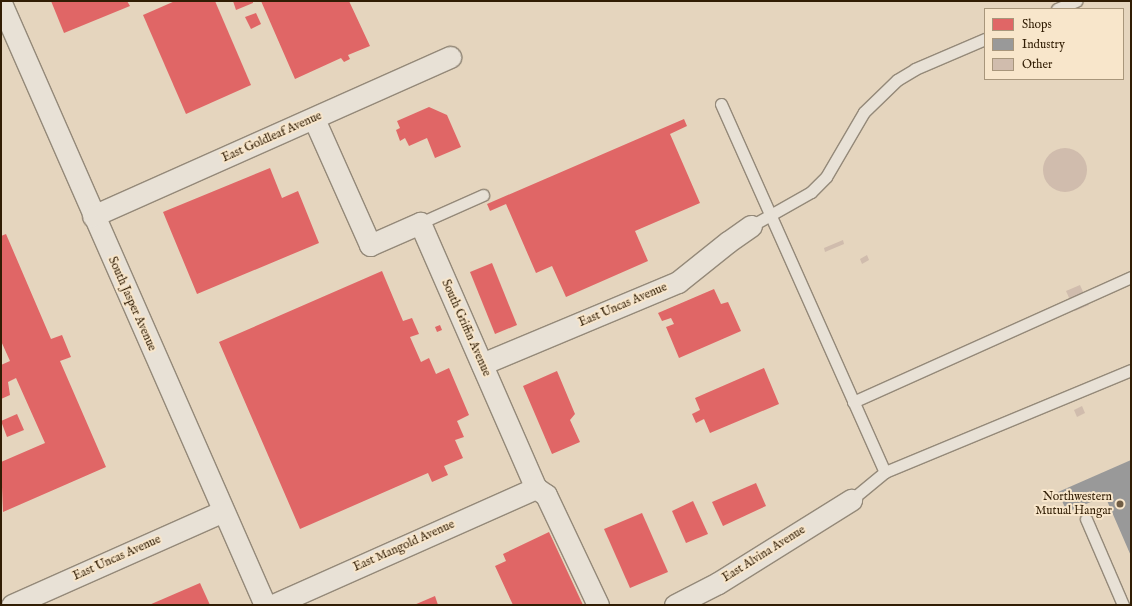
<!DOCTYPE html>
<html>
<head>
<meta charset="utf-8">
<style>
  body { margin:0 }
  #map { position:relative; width:1132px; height:606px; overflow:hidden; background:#e5d5be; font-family:"IM FELL English",serif }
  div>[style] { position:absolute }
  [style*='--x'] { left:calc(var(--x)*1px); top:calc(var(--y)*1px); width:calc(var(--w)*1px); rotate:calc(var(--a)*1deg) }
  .shops>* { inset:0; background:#e06666 }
  .industry>* { inset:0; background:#999 }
  .building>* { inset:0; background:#d0bcad }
  .round { border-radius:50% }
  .roads { filter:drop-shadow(1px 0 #948979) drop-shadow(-1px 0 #948979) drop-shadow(0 1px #948979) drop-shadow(0 -1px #948979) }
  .service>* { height:11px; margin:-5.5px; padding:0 5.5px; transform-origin:5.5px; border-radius:5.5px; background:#e8e1d6 }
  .minor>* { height:21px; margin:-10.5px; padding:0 10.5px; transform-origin:10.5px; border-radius:10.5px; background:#e8e1d6 }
  .dots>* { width:11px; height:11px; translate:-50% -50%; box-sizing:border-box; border:2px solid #f8e6cb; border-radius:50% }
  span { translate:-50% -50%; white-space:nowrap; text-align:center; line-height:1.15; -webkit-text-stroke:4px #f8e6cb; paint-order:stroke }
  .street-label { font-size:12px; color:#311d04 }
  .poi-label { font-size:12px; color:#311d04 }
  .right { translate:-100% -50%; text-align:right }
  .frame { position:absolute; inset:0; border:2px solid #311d04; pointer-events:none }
  .legend { position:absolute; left:984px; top:8px; width:140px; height:72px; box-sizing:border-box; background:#f8e6cb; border:1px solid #a8967b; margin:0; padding:5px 7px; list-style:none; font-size:12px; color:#311d04 }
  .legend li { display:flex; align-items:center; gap:8px; height:20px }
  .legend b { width:20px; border:1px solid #a8967b }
</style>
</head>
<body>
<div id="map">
  <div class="shops">
    <i style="clip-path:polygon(51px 1px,127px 1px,130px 6px,64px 33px)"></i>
    <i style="clip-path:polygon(175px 1px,215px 1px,251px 85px,186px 114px,143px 15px)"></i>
    <i style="clip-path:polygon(233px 1px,253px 1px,253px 3px,236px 10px)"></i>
    <i style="clip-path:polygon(261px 1px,349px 1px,370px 46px,348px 55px,350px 59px,344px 62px,341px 58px,295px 79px)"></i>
    <i style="clip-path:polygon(256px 13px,261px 24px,251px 29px,245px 17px)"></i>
    <i style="clip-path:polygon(429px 107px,447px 115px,461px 147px,435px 158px,427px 138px,409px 146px,405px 138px,400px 141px,396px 130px,400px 128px,397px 121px)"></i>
    <i style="clip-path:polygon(684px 119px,687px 126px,670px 134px,700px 203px,635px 231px,648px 261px,566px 297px,552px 266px,536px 273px,506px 204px,490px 211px,487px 204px)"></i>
    <i style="clip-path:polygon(270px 168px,282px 198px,298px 191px,319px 243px,197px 294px,163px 212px)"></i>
    <i style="clip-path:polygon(6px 234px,51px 339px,62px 335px,71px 357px,60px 361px,106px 467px,3px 512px,1px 462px,45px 443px,16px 378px,8px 382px,10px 395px,1px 399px,1px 365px,10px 361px,1px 341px,1px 236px)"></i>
    <i style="clip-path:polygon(492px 263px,517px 325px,495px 334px,470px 272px)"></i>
    <i style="clip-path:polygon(382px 271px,403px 321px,412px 318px,419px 334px,410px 337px,421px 362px,429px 358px,436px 374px,449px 368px,469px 415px,457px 421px,464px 437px,455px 440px,463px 458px,444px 466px,448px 475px,432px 482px,428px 473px,300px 529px,219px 342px)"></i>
    <i style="clip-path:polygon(714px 289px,721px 304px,728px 302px,741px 331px,679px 358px,666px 327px,674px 324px,671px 318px,662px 321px,658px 313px)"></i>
    <i style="clip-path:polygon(440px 325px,442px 330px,437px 332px,435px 327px)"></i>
    <i style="clip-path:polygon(764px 368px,779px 404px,710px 433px,704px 419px,696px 423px,692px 414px,700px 410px,695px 398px)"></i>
    <i style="clip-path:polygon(557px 371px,575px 414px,570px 420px,580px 442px,552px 454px,523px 386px)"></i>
    <i style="clip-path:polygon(17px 414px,24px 430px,7px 437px,1px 421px)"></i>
    <i style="clip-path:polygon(756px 483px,766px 506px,723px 526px,712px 502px)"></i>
    <i style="clip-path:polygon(693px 501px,708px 534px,686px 543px,672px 511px)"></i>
    <i style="clip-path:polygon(642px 513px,668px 572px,630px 588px,604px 529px)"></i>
    <i style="clip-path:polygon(549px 532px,583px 605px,513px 605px,495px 566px,506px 561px,503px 554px)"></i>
    <i style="clip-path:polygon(200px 583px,210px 605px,149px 605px)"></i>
    <i style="clip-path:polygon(435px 596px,438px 605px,414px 605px)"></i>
  </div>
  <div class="industry">
    <i style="clip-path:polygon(1131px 460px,1131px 556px,1105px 496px,1067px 512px,1058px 492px)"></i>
  </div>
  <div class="building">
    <i class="round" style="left:1043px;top:148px;width:44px;height:44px"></i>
    <i style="clip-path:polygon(843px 240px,844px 244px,825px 252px,824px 248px)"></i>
    <i style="clip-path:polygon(867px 255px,869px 260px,862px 264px,860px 259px)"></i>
    <i style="clip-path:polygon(1080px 285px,1089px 305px,1075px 311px,1066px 291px)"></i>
    <i style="clip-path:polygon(1082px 406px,1085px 413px,1077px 417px,1074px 410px)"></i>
  </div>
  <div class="roads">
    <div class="service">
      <i style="--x:1057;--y:9;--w:21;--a:-23"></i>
      <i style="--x:721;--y:104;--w:403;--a:66"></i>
      <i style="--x:420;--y:223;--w:69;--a:-24"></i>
      <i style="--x:751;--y:226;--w:69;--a:-29.5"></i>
      <i style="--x:811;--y:192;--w:21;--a:-45"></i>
      <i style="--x:826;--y:177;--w:75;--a:-59.7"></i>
      <i style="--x:864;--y:112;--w:46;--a:-44.1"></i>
      <i style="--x:897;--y:80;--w:21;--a:-31"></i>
      <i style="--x:915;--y:69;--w:76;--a:-23.2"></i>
      <i style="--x:853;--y:402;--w:305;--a:-24.2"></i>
      <i style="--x:851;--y:500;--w:44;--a:-39.5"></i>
      <i style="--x:885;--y:472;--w:266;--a:-22.5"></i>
      <i style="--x:1086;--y:519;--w:94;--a:66.7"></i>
    </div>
    <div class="minor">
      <i style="--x:1;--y:3;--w:657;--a:66.32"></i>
      <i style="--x:314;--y:119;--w:138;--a:66"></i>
      <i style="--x:370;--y:245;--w:55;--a:-23.7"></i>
      <i style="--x:420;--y:223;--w:289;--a:66.4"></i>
      <i style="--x:536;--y:488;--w:12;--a:35"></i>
      <i style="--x:546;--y:495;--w:122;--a:64.7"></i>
      <i style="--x:93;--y:216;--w:391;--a:-24"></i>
      <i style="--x:482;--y:364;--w:212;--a:-22.7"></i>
      <i style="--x:678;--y:282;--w:64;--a:-38.7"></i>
      <i style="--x:728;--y:242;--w:28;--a:-35"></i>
      <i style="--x:12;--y:605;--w:231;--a:-24"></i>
      <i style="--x:273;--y:605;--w:288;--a:-24"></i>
      <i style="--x:675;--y:605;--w:48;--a:-27.1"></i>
      <i style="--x:718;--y:583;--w:157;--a:-32"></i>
    </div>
  </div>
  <div class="dots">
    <i style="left:1120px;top:504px;background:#705d45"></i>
  </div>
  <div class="street-label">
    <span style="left:272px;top:137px;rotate:-24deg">East Goldleaf Avenue</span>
    <span style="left:132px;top:304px;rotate:66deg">South Jasper Avenue</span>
    <span style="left:623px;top:305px;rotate:-23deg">East Uncas Avenue</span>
    <span style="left:466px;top:328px;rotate:66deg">South Griffin Avenue</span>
    <span style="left:404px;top:546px;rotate:-24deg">East Mangold Avenue</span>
    <span style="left:764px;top:554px;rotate:-32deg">East Alvina Avenue</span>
    <span style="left:117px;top:558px;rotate:-24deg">East Uncas Avenue</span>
  </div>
  <div class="poi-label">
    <span class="right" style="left:1112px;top:504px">Northwestern<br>Mutual Hangar</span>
  </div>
  <div class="frame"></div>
  <ul class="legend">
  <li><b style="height:11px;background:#e06666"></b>Shops</li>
  <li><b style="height:11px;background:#999"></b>Industry</li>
  <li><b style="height:11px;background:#d0bcad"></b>Other</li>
  </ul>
</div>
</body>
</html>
